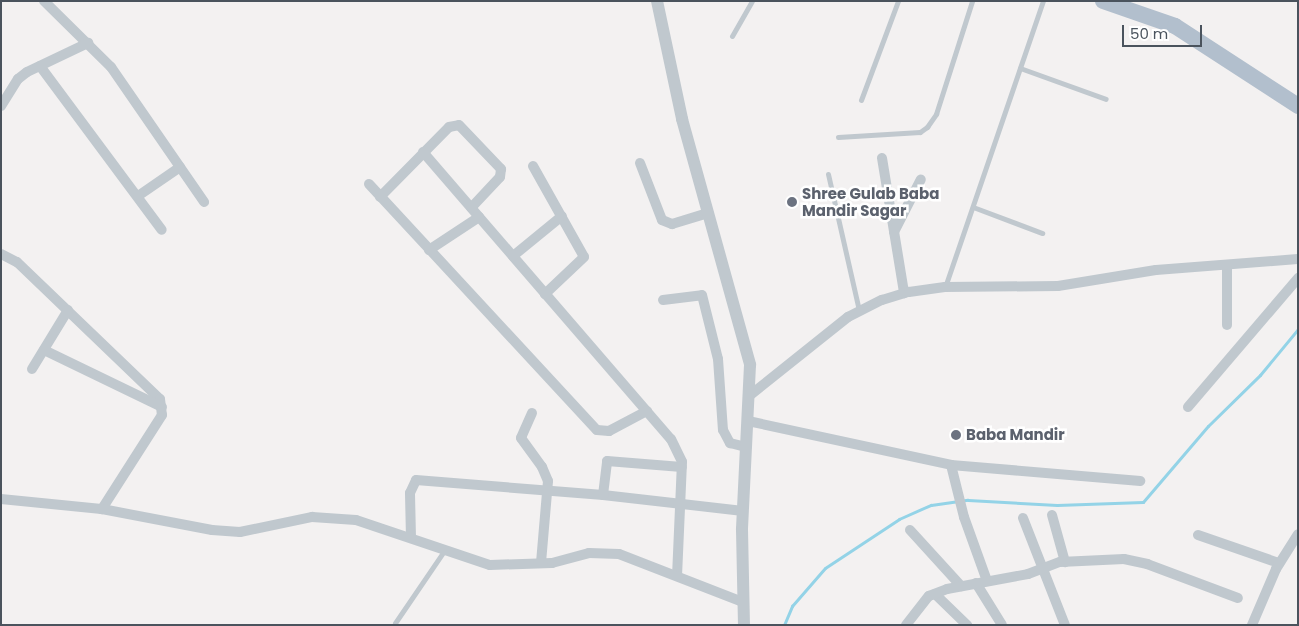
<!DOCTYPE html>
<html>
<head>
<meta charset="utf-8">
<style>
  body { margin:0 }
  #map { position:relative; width:1299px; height:626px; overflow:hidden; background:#f3f1f1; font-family:Poppins,sans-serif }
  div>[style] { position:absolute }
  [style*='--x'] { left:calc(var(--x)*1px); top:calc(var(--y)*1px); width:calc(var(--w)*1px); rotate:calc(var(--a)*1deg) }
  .stream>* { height:3px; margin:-1.5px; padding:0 1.5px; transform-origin:1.5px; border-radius:1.5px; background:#93d3e7 }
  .service>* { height:5px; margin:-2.5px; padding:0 2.5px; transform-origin:2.5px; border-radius:2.5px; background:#c0c8ce }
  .minor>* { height:10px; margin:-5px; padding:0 5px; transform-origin:5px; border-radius:5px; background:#c0c8ce }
  .tertiary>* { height:12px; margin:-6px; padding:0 6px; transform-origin:6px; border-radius:6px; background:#c0c8ce }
  .primary>* { height:16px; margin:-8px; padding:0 8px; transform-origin:8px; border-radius:8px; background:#b2bfcd }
  .dots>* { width:14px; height:14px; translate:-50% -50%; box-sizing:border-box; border:2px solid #fff; border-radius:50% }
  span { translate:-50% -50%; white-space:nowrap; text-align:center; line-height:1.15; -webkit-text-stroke:5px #fff; paint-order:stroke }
  .worship-label { font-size:15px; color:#5b616d; font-weight:700 }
  .left { translate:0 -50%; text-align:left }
  .frame { position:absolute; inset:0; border:2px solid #4a535d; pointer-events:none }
  .scale { position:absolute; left:1122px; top:25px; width:80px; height:22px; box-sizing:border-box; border:2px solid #4a535d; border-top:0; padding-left:6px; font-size:15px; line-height:18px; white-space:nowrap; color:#4a535d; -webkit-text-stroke:4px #fff; paint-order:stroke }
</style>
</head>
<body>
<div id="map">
  <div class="stream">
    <i style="--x:784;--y:625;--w:21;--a:-67"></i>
    <i style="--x:792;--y:606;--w:50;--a:-49"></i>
    <i style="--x:825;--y:568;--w:89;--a:-33.5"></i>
    <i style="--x:899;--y:519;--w:35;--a:-24"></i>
    <i style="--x:931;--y:505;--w:37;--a:-8"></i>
    <i style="--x:968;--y:500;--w:89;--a:3.2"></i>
    <i style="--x:1057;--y:505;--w:86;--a:-2"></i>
    <i style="--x:1143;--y:502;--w:100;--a:-49.5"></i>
    <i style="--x:1208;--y:426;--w:73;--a:-44.4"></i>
    <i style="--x:1260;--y:375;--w:60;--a:-50.4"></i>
  </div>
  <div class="service">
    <i style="--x:732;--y:36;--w:40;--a:-60.3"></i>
    <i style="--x:1020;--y:68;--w:91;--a:19.8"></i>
    <i style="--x:861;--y:100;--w:106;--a:-69.5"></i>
    <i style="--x:838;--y:137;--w:82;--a:-3.5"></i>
    <i style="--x:920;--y:132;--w:9;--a:-36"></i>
    <i style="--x:927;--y:127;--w:16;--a:-55"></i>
    <i style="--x:936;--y:114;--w:119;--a:-72.3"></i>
    <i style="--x:828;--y:174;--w:140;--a:77.2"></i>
    <i style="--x:973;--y:207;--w:74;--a:20.6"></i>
    <i style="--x:945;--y:287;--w:302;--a:-71.1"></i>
    <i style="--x:395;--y:623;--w:87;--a:-55.8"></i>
  </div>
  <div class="minor">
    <i style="--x:44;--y:1;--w:94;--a:44.6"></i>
    <i style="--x:111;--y:67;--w:164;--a:55.4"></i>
    <i style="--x:40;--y:66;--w:204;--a:53.4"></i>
    <i style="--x:1;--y:106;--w:32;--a:-58"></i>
    <i style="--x:18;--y:79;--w:11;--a:-38"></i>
    <i style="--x:27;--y:72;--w:68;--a:-25.4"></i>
    <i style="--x:423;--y:152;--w:379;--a:49.2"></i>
    <i style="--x:671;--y:439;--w:25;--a:64"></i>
    <i style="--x:682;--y:462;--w:113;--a:92.5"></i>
    <i style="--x:882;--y:158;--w:137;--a:80.7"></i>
    <i style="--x:640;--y:163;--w:61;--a:68.9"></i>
    <i style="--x:662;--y:220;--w:11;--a:22"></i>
    <i style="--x:672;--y:224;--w:38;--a:-17"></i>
    <i style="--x:533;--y:166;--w:104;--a:60.7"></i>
    <i style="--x:584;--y:257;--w:54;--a:136.5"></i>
    <i style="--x:369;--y:184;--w:335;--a:47.2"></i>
    <i style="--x:597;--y:430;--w:12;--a:5"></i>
    <i style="--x:609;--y:431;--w:43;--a:-27.8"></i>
    <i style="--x:138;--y:196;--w:51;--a:-34.6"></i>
    <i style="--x:380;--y:197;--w:98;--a:-45.4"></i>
    <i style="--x:449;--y:127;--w:10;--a:-11"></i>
    <i style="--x:459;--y:125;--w:61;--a:46.3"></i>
    <i style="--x:501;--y:169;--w:8;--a:97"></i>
    <i style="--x:500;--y:177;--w:42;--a:133.1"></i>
    <i style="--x:894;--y:232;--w:59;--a:-63"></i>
    <i style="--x:429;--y:250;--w:60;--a:-33.4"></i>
    <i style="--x:1;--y:254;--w:18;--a:27"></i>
    <i style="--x:17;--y:262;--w:198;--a:43.8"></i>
    <i style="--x:160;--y:399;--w:16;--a:83"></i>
    <i style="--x:162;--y:415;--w:112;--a:122.6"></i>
    <i style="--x:513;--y:256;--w:63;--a:-39.2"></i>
    <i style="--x:1227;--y:265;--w:60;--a:90"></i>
    <i style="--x:663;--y:300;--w:39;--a:-7"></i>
    <i style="--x:702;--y:295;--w:66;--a:76"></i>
    <i style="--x:718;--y:359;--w:71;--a:86"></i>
    <i style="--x:723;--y:430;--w:15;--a:62"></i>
    <i style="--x:730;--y:443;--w:16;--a:14"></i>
    <i style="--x:44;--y:350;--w:131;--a:25.8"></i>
    <i style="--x:32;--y:369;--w:69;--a:-58.6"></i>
    <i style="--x:749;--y:396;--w:127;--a:-38.6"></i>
    <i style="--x:848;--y:317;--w:38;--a:-27"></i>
    <i style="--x:882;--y:300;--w:28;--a:-17"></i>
    <i style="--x:909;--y:292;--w:36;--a:-8"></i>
    <i style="--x:945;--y:287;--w:113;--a:-0.5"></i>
    <i style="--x:1058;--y:286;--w:99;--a:-9.3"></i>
    <i style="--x:1156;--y:270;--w:142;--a:-4.4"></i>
    <i style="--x:1188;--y:407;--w:170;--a:-49.5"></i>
    <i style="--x:532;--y:413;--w:27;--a:114"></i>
    <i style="--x:521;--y:438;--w:36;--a:54"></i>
    <i style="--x:542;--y:467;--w:15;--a:67"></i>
    <i style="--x:548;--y:481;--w:82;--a:94.9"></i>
    <i style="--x:748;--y:421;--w:208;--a:12.2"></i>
    <i style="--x:951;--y:465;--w:190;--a:4.8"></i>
    <i style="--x:951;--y:465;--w:54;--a:76"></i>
    <i style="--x:964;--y:517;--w:68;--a:70.2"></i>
    <i style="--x:603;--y:495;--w:141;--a:6.5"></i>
    <i style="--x:1;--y:499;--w:101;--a:5.7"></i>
    <i style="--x:102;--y:509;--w:112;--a:10.8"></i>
    <i style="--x:212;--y:530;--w:28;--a:4"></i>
    <i style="--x:240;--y:532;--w:74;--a:-11.8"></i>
    <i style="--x:312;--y:517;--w:44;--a:3.9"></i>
    <i style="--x:356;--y:520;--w:141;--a:18.6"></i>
    <i style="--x:490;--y:565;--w:62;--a:-1.8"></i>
    <i style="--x:552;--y:563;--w:38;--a:-15"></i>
    <i style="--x:589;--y:553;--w:30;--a:2"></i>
    <i style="--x:619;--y:554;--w:133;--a:21.2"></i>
    <i style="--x:1052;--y:515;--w:49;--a:74.5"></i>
    <i style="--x:1023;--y:518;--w:115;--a:68.6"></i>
    <i style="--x:910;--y:530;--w:76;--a:47.7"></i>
    <i style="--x:1198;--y:535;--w:86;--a:19.1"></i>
    <i style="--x:411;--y:538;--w:45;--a:-91.3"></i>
    <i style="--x:410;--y:493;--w:14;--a:-65"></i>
    <i style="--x:416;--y:480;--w:188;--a:4.6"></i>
    <i style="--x:603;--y:495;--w:34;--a:-83"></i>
    <i style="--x:607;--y:461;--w:75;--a:4.6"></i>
    <i style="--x:976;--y:583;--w:49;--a:58.2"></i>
    <i style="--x:935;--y:594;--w:45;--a:44.1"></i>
    <i style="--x:906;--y:625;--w:37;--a:-52"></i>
    <i style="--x:929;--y:596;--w:19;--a:-21"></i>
    <i style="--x:947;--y:589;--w:82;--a:-10.5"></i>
    <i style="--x:1028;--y:574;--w:34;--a:-21"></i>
    <i style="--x:1060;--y:562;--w:64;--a:-2.7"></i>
    <i style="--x:1124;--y:559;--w:24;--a:12"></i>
    <i style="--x:1147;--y:564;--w:97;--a:20.5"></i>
    <i style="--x:1252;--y:625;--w:61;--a:-66.8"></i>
    <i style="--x:1276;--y:569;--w:41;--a:-57.8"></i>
  </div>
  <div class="tertiary">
    <i style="--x:657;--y:1;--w:121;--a:78"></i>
    <i style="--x:682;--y:119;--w:255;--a:74.5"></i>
    <i style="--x:750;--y:365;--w:165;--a:92.8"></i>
    <i style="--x:742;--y:530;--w:95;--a:88.8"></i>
  </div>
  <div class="primary">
    <i style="--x:1103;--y:1;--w:76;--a:19.1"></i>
    <i style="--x:1175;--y:26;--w:147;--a:33"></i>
  </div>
  <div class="dots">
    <i style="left:792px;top:202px;background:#6b7280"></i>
    <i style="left:956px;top:435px;background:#6b7280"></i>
  </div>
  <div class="worship-label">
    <span class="left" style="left:802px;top:202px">Shree Gulab Baba<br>Mandir Sagar</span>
    <span class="left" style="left:966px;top:435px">Baba Mandir</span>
  </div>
  <div class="frame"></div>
  <div class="scale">50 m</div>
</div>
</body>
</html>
